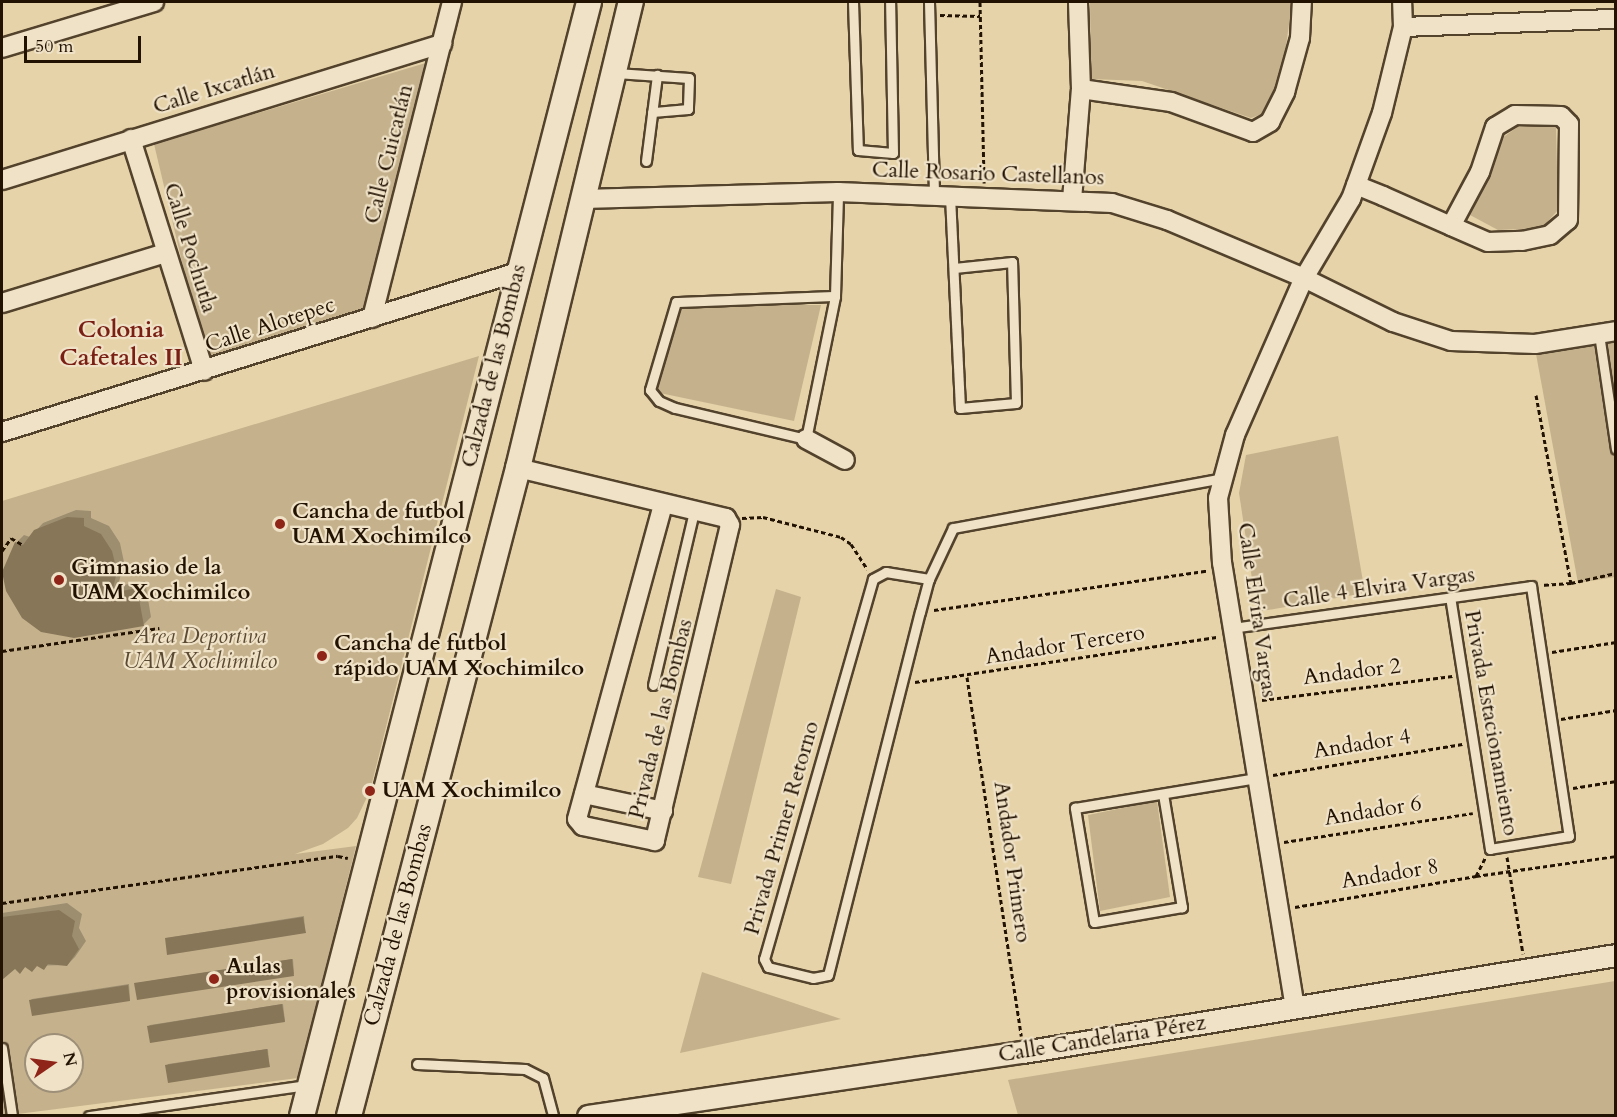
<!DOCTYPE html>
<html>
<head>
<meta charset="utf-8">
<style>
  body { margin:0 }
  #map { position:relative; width:1617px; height:1117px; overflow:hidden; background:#e6d3a9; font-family:Cardo,serif }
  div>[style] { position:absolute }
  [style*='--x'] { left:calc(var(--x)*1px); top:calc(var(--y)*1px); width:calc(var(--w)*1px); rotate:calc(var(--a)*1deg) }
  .green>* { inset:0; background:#c5b28d }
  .shadow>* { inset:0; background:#0003 }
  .building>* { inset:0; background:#887659 }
  .path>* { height:3px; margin-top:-1.5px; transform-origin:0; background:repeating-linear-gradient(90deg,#221202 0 4.5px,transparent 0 7.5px) }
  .roads { filter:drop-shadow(2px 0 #53422c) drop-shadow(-2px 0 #53422c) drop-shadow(0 2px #53422c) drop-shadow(0 -2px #53422c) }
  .service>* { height:9px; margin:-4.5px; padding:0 4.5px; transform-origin:4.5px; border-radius:4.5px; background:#efe2c7 }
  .minor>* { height:18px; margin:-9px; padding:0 9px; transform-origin:9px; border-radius:9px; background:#efe2c7 }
  .tertiary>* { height:21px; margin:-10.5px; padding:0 10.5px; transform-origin:10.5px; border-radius:10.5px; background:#efe2c7 }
  .secondary>* { height:24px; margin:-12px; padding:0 12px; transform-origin:12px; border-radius:12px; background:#efe2c7 }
  .dots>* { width:16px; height:16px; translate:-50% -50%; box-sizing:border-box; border:3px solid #efe2c7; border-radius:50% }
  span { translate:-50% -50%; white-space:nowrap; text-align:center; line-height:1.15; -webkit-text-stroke:4.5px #efe2c7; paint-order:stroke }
  .street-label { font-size:22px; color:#221202 }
  .poi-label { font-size:22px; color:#221202; font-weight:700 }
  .left { translate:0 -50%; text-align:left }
  .park-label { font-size:22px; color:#5b4a33; font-style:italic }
  .neighbourhood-label { font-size:24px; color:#7a1f14; font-weight:700 }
  .frame { position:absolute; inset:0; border:3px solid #221202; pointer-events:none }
  .north { position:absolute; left:24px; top:1033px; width:60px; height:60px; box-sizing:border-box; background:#efe2c7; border:2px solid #9d8f78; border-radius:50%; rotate:77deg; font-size:16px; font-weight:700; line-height:24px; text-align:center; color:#221202 }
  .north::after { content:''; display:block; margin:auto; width:21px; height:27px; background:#8f2418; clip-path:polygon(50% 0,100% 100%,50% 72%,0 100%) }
  .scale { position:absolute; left:24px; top:36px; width:117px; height:27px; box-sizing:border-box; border:3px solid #221202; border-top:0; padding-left:8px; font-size:18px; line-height:21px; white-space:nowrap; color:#221202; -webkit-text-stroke:4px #efe2c7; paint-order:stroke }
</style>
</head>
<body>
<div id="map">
  <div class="green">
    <i style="clip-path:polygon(1090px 2px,1292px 2px,1284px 61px,1267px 112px,1251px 118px,1142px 81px,1091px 79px)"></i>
    <i style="clip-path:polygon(429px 62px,368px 309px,206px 363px,154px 144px)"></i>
    <i style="clip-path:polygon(1522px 124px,1556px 126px,1558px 210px,1542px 228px,1498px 230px,1470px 215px,1502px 138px)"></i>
    <i style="clip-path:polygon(679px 305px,821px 305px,794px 421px,655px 392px)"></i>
    <i style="clip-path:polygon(1615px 342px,1615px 577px,1578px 583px,1536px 354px)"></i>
    <i style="clip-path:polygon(evenodd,479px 356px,370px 791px,357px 818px,348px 828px,323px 844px,295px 854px,356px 846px,298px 1078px,2px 1116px,2px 501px,479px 356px,36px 1045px,72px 1045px,72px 1081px,36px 1081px,36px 1045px)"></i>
    <i style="clip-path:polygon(1338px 436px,1365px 593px,1257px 612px,1239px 493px,1246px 455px)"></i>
    <i style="clip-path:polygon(776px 589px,801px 597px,731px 884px,698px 877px)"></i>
    <i style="clip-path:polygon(1157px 801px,1170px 897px,1100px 911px,1088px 815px)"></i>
    <i style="clip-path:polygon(702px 972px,841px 1019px,680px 1053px)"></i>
    <i style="clip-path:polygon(1615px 981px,1615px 1115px,1018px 1115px,1008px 1080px)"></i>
  </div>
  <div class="shadow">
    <i style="clip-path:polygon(76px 510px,91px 511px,91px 518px,109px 526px,120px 543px,124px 562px,118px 586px,145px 581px,151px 617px,143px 625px,16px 543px,24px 535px,30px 537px,43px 523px)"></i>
    <i style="clip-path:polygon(67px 903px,82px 914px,79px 928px,86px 941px,75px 957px,67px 965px,26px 966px,20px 972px,15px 967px,2px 978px,2px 913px)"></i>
    <i style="clip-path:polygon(304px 916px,305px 932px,167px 938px)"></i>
    <i style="clip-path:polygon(293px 959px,294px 974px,137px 983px)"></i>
    <i style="clip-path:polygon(129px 984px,130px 1000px,31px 1000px,32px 999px)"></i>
    <i style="clip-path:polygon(283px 1004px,285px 1021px,149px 1026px,150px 1025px)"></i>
    <i style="clip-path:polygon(268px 1049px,269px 1066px,167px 1066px,168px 1064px)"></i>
  </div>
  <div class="building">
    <i style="clip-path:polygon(67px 517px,84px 518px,84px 526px,101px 534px,112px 551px,117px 571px,112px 593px,137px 588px,144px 626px,74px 638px,41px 632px,22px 618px,6px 591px,2px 572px,15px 542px,23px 545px,34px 530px)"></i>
    <i style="clip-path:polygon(59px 910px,75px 921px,72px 936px,79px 949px,67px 966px,48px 964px,44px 970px,37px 966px,32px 972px,25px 967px,20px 974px,15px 969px,2px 980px,2px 917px)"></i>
    <i style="clip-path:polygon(303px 917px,306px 933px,167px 955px,165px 938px)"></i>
    <i style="clip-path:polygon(292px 959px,294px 976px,137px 1000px,134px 983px)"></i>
    <i style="clip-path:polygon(128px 985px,130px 1001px,32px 1016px,29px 1000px)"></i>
    <i style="clip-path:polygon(282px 1004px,285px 1022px,150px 1043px,147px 1026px)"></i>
    <i style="clip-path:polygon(267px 1049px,270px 1067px,168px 1083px,165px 1065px)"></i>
  </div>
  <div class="path">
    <i style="--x:980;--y:2;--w:181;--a:88.7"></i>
    <i style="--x:940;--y:15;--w:40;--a:1.4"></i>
    <i style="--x:1536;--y:395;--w:191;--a:79.5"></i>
    <i style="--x:1571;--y:583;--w:30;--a:176"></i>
    <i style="--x:742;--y:518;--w:21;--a:-3"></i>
    <i style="--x:763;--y:517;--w:81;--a:14.4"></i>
    <i style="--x:841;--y:537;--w:12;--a:35"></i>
    <i style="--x:851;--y:544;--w:30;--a:57"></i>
    <i style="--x:2;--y:551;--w:16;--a:-55"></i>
    <i style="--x:11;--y:538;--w:14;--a:30"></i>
    <i style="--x:1571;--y:583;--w:46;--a:-12.5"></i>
    <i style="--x:934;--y:610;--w:275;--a:-8.2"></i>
    <i style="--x:2;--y:651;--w:159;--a:-8.3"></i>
    <i style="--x:1552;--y:652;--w:65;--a:-8.9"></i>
    <i style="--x:967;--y:677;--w:363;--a:81.4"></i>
    <i style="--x:915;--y:682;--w:305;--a:-8.5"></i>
    <i style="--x:1262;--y:700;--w:192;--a:-7.2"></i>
    <i style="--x:1561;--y:719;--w:56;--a:-9.3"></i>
    <i style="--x:1273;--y:775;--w:192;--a:-9.3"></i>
    <i style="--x:1573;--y:788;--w:44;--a:-9.2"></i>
    <i style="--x:1284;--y:842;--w:191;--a:-8.7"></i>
    <i style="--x:1507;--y:857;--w:98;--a:80.6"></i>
    <i style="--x:1476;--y:876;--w:141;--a:-8.1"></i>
    <i style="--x:2;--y:903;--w:339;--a:-8"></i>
    <i style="--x:338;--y:856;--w:10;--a:11"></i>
    <i style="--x:1295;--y:907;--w:184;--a:-9.7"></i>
    <i style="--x:1476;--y:876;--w:20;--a:-63"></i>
  </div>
  <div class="roads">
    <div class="service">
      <i style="--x:853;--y:2;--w:148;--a:88.1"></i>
      <i style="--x:858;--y:150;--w:35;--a:5"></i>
      <i style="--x:893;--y:153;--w:151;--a:-91.1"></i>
      <i style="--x:929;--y:2;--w:194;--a:88.5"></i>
      <i style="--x:616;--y:73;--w:73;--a:3.9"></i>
      <i style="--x:689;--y:78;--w:31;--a:92"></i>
      <i style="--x:688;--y:109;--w:36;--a:175"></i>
      <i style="--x:646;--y:161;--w:87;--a:-82.7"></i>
      <i style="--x:950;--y:196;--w:212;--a:87.3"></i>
      <i style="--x:960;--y:408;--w:56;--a:-5.1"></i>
      <i style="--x:1016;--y:403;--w:141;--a:-91.6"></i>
      <i style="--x:1012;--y:262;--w:58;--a:174.1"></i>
      <i style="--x:835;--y:296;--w:159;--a:177.8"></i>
      <i style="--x:676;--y:302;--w:92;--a:106.5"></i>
      <i style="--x:650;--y:390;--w:14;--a:51"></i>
      <i style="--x:659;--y:401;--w:17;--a:24"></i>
      <i style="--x:675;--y:408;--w:135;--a:13.3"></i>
      <i style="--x:806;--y:439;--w:146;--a:-78.5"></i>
      <i style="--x:835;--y:296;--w:104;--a:-88.3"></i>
      <i style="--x:1599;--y:334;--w:116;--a:81.6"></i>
      <i style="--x:929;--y:579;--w:44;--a:-170.8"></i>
      <i style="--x:886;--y:572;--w:15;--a:152"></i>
      <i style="--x:873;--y:579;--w:395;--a:106"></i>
      <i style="--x:764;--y:959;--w:9;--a:63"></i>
      <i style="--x:768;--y:967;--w:46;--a:13.7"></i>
      <i style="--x:813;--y:978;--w:15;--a:-11"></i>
      <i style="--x:828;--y:975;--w:374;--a:-75.8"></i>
      <i style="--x:920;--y:612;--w:34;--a:-75"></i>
      <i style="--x:929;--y:579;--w:56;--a:-64.8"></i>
      <i style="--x:953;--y:528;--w:275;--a:-10.5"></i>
      <i style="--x:1232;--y:628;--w:302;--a:-8"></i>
      <i style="--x:1531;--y:586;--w:253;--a:81.4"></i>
      <i style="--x:1569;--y:836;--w:80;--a:170.7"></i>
      <i style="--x:1490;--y:849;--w:255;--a:-99"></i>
      <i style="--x:653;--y:685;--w:179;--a:-76.7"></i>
      <i style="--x:1163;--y:794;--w:115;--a:80.5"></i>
      <i style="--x:1182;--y:907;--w:89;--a:170.3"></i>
      <i style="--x:1094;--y:922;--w:116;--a:-99.5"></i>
      <i style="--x:1075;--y:808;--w:184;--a:-9.4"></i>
      <i style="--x:2;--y:1048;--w:69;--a:81.6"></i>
      <i style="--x:417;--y:1064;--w:108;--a:2.7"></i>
      <i style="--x:525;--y:1069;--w:20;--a:27"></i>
      <i style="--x:543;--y:1078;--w:39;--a:75"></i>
      <i style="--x:89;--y:1116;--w:221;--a:-8.1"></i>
    </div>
    <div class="minor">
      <i style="--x:1403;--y:27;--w:213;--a:-2.2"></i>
      <i style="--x:2;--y:48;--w:159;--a:-16.8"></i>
      <i style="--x:1081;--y:89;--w:91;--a:8.2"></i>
      <i style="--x:1171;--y:102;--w:87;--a:20.1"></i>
      <i style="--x:1253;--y:132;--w:20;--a:-30"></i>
      <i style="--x:1270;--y:122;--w:34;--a:-63"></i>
      <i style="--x:1285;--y:92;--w:56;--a:-74.5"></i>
      <i style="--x:1300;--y:38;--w:36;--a:-87"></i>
      <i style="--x:131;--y:139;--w:243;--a:72.5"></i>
      <i style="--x:2;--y:180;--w:461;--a:-17.2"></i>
      <i style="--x:1356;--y:185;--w:29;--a:22"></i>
      <i style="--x:1383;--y:196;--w:74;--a:23.8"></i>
      <i style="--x:1451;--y:226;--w:40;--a:23.4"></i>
      <i style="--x:1488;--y:242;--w:34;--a:-2"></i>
      <i style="--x:1522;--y:241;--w:29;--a:-12"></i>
      <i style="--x:1550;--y:235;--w:23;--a:-40"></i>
      <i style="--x:1568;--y:220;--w:96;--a:-89.4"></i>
      <i style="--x:1569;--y:124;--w:11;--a:-135"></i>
      <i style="--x:1561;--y:116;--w:46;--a:-178.8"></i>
      <i style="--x:1515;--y:115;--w:23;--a:149"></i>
      <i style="--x:1495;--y:127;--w:47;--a:108.4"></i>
      <i style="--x:1480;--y:172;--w:61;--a:118.2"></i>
      <i style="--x:583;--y:199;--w:255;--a:-1.6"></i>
      <i style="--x:838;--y:192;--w:274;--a:2.3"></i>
      <i style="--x:1112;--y:203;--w:58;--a:17.2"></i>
      <i style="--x:1167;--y:220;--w:149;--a:22.9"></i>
      <i style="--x:1304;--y:278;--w:99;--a:26.3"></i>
      <i style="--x:1393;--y:322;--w:61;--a:18.1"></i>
      <i style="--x:1451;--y:341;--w:84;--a:2"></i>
      <i style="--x:1535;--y:344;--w:82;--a:-9.1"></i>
      <i style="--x:1072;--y:200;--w:111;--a:-85.4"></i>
      <i style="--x:1081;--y:89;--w:87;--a:-92"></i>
      <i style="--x:2;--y:303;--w:171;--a:-17"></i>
      <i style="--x:372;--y:318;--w:326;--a:-75.8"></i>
      <i style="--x:2;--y:432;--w:540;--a:-17.23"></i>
      <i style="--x:806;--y:439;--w:44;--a:28.3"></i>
      <i style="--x:518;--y:468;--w:214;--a:13.5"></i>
      <i style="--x:726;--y:518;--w:8;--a:60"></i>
      <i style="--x:730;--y:525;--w:325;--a:103.4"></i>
      <i style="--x:655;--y:841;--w:74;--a:-168.2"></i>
      <i style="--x:583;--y:826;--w:9;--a:-131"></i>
      <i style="--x:577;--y:819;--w:327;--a:-74.7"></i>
      <i style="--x:584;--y:794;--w:81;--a:12.1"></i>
      <i style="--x:1295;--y:1008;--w:451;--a:-99.3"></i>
      <i style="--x:1222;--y:563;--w:65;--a:-93.5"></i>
      <i style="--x:1218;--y:498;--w:65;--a:-74.9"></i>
      <i style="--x:1235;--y:435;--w:171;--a:-66.3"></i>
      <i style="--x:1304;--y:278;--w:92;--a:-59.3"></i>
      <i style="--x:1351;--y:199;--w:91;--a:-70.2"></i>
      <i style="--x:1382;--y:113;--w:89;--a:-76.3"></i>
      <i style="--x:1403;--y:27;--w:25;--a:-92"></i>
    </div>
    <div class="tertiary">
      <i style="--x:588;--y:1116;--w:440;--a:-8.4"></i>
      <i style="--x:1023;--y:1052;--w:601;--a:-9.29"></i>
    </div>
    <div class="secondary">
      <i style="--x:302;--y:1116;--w:1150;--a:-75.55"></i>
      <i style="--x:349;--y:1116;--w:670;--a:-75.38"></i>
      <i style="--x:518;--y:468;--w:480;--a:-76.4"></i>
    </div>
  </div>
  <div class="dots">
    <i style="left:280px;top:524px;background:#8f2418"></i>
    <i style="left:59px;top:580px;background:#8f2418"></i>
    <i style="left:322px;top:656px;background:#8f2418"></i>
    <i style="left:370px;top:791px;background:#8f2418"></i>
    <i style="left:214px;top:979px;background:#8f2418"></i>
  </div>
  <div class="street-label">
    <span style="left:214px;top:89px;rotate:-17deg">Calle Ixcatlán</span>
    <span style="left:389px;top:154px;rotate:-76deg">Calle Cuicatlán</span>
    <span style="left:988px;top:174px;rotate:2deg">Calle Rosario Castellanos</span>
    <span style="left:190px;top:248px;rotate:73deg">Calle Pochutla</span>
    <span style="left:270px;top:325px;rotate:-18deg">Calle Alotepec</span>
    <span style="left:494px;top:366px;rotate:-76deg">Calzada de las Bombas</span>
    <span style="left:1379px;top:588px;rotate:-8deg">Calle 4 Elvira Vargas</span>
    <span style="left:1257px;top:610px;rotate:82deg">Calle Elvira Vargas</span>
    <span style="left:1065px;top:645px;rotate:-9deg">Andador Tercero</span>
    <span style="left:1352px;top:672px;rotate:-7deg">Andador 2</span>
    <span style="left:661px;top:719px;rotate:-76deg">Privada de las Bombas</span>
    <span style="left:1491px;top:723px;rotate:80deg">Privada Estacionamiento</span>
    <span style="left:1362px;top:744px;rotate:-9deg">Andador 4</span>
    <span style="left:1373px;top:811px;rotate:-9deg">Andador 6</span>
    <span style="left:782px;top:828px;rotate:-74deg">Privada Primer Retorno</span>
    <span style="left:1012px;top:862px;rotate:82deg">Andador Primero</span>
    <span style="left:1390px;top:874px;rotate:-9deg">Andador 8</span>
    <span style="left:398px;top:925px;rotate:-75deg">Calzada de las Bombas</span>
    <span style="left:1102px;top:1039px;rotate:-9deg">Calle Candelaria Pérez</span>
  </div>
  <div class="poi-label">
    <span class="left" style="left:292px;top:524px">Cancha de futbol<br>UAM Xochimilco</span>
    <span class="left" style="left:71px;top:580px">Gimnasio de la<br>UAM Xochimilco</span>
    <span class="left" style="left:334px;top:656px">Cancha de futbol<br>rápido UAM Xochimilco</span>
    <span class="left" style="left:382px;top:791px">UAM Xochimilco</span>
    <span class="left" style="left:226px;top:979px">Aulas<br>provisionales</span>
  </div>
  <div class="park-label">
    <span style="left:200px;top:649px">Area Deportiva<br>UAM Xochimilco</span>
  </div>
  <div class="neighbourhood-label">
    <span style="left:121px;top:344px">Colonia<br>Cafetales II</span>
  </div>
  <div class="frame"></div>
  <div class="north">N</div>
  <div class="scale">50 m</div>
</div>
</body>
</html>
